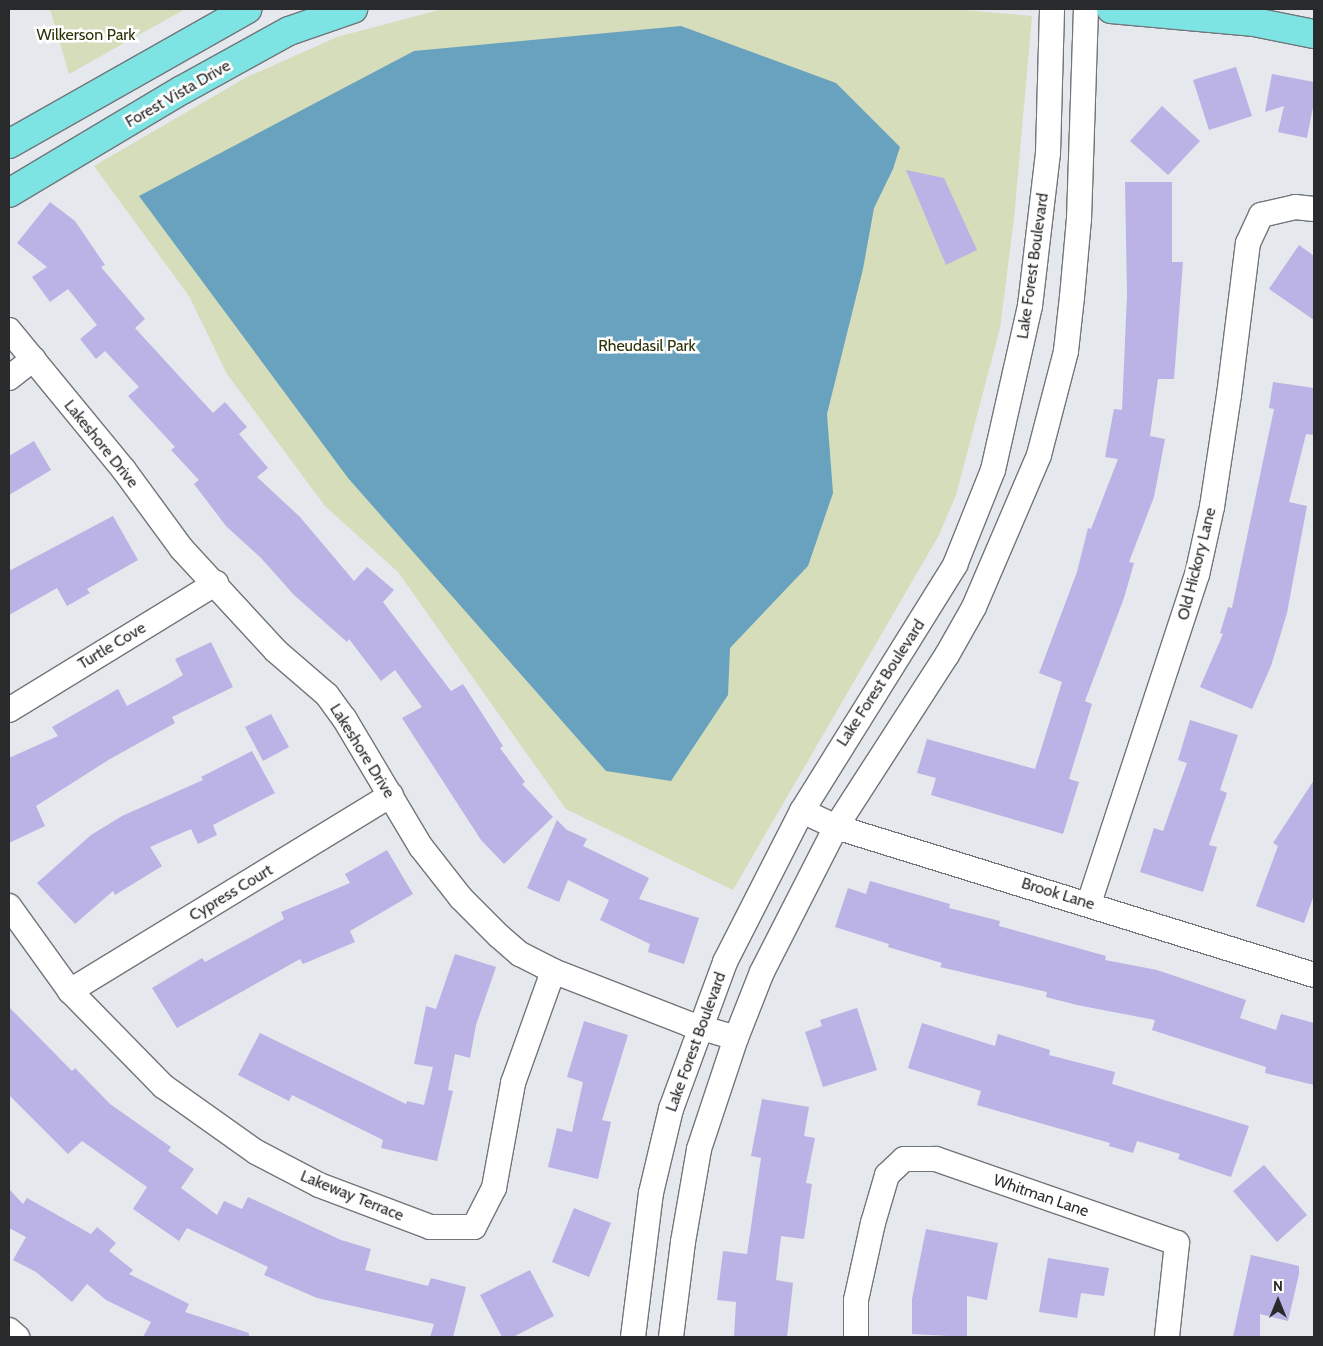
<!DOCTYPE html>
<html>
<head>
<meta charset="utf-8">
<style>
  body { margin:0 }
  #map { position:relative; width:1323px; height:1346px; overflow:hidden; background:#e5e8ec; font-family:Cabin,sans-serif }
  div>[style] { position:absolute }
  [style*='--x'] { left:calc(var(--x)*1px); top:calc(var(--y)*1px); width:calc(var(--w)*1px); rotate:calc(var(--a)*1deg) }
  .green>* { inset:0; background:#d5ddba }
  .water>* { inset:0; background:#69a2be }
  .building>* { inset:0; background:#bbb2e5 }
  .roads { filter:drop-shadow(1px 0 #727579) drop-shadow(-1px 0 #727579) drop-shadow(0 1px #727579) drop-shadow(0 -1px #727579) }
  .minor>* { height:24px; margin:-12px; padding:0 12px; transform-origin:12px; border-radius:12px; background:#fff }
  .major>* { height:28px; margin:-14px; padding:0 14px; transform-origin:14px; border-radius:14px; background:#7de3e3 }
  span { translate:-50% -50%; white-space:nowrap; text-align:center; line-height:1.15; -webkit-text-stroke:5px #fff; paint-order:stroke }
  .park-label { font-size:16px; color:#2d3309 }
  .street-label { font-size:16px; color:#292a2b }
  .frame { position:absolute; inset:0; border:10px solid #292a2b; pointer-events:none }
  .north { position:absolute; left:1253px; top:1276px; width:50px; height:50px; -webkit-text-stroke:4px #fff; paint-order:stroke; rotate:0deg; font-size:14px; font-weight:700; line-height:20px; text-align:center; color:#292a2b }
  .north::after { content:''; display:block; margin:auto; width:18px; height:22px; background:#292a2b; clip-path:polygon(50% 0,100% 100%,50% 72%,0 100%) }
</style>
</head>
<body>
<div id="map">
  <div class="green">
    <i style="clip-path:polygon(50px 9px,185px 9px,69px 74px)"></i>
    <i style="clip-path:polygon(443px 9px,953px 9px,1032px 16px,1014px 218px,1000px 328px,956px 495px,939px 535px,733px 890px,566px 809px,398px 572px,325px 506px,227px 374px,189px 296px,94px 166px,247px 77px,337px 37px)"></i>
  </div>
  <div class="water">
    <i style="clip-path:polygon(681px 26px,836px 83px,900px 147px,893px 169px,874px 208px,863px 269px,827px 414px,833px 493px,808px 566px,730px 648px,728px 695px,671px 781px,606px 771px,348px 478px,139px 196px,414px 51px)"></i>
  </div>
  <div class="building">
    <i style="clip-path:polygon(1236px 67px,1252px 116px,1209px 130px,1193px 80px)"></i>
    <i style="clip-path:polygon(1272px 74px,1314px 82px,1314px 102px,1307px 138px,1278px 132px,1284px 106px,1265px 112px)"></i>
    <i style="clip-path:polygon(1162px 106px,1200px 141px,1168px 175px,1130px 141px)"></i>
    <i style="clip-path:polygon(906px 170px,944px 178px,977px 250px,946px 265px)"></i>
    <i style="clip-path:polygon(1125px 182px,1172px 182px,1172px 262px,1183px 262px,1174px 379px,1158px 379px,1150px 436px,1165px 439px,1154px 497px,1129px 562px,1134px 563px,1124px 598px,1085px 701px,1092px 704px,1069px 779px,1079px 782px,1063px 834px,931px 795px,936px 778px,917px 773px,927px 739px,1035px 769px,1062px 682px,1039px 673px,1077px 572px,1088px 528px,1091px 529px,1118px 459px,1105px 457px,1114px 409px,1122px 410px,1127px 295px)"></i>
    <i style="clip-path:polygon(50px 202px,75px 221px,105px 265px,101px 267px,145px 319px,135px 328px,213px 413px,225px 402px,247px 427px,239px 434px,268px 468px,257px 477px,300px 517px,354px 581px,367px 567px,394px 590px,383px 602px,451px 691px,463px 684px,503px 746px,500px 748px,525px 782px,522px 784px,553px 817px,504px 864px,481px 840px,402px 718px,422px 707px,395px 670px,381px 681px,349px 639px,347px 642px,294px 595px,261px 558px,226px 526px,194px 484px,199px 480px,171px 450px,175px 447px,128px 396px,139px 387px,105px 351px,96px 359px,80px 339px,97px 325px,68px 289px,50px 302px,32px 277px,47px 267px,17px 243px)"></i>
    <i style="clip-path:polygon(1299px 245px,1314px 256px,1314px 320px,1269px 289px)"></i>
    <i style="clip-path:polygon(1273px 382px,1314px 388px,1314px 435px,1306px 434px,1289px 502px,1307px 506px,1287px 613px,1271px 666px,1252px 709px,1200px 687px,1223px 634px,1220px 633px,1228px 607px,1232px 608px,1274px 409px,1269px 408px)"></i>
    <i style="clip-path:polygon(34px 441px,51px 470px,9px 495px,9px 456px)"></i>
    <i style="clip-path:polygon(113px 516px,138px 560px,87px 589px,90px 593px,67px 606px,57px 588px,9px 615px,9px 571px)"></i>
    <i style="clip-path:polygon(211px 642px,233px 687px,172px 717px,175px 723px,110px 759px,36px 806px,45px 826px,9px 843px,9px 758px,58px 736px,52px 727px,118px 689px,127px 706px,168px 684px,183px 675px,175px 659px)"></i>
    <i style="clip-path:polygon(271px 714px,289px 747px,263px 761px,245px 727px)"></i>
    <i style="clip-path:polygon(1190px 720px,1238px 735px,1220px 790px,1227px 793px,1209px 845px,1217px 847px,1203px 892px,1140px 872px,1154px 828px,1163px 831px,1187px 763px,1178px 760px)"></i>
    <i style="clip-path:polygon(252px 751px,275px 793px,213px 825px,217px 835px,198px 844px,191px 829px,150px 847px,162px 866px,115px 895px,113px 891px,75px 924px,37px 883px,91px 835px,122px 816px,203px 780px,201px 777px)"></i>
    <i style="clip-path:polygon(1314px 780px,1314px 895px,1304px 923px,1256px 906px,1278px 846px,1273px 843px)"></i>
    <i style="clip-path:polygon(557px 820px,567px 830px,587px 839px,583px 846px,649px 878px,639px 899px,699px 918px,684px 964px,648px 952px,650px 944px,600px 920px,609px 900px,568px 880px,559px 902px,527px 888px)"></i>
    <i style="clip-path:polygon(387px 850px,413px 894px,350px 931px,355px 942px,303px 964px,300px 959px,177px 1028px,152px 988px,202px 958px,205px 962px,284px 919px,281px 912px,350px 883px,345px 874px)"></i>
    <i style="clip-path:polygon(870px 881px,950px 904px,949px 908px,1000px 921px,999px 926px,1106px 956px,1105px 960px,1157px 970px,1246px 1000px,1240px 1018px,1276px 1030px,1281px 1014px,1314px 1023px,1314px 1085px,1265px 1073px,1266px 1067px,1152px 1030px,1155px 1020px,1077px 1005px,1046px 997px,1047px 992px,940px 967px,942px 963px,888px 947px,889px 944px,835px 927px,848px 888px,866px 894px)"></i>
    <i style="clip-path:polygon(455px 954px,496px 967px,476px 1025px,470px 1058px,455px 1054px,448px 1090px,453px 1091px,437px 1161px,381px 1148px,383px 1140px,292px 1095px,289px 1101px,238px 1075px,260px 1033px,406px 1104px,407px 1101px,424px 1105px,433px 1067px,414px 1064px,426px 1006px,436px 1009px)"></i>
    <i style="clip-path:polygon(9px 1007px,72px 1071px,75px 1068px,110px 1104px,171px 1147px,168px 1151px,194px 1169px,181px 1188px,217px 1215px,224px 1201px,242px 1209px,248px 1197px,341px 1240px,371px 1249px,365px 1270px,428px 1286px,431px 1278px,466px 1287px,453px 1337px,430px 1337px,434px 1324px,317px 1298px,264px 1275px,268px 1267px,187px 1228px,179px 1241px,133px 1209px,147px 1187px,82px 1141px,68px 1154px,9px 1095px)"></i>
    <i style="clip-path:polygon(857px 1008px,877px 1070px,823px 1087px,805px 1032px,822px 1026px,820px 1020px)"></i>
    <i style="clip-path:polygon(584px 1021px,628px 1035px,602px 1120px,611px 1122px,598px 1179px,548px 1167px,557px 1128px,572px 1132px,583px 1082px,567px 1077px)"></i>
    <i style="clip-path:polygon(922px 1023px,995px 1046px,998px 1034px,1050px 1050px,1049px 1055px,1115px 1072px,1112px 1084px,1249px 1126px,1231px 1177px,1178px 1159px,1180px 1154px,1137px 1141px,1133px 1153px,1109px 1146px,1110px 1143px,977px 1105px,981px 1091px,908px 1068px)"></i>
    <i style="clip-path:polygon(762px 1099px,809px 1107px,804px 1136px,815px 1138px,806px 1183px,812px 1184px,804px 1239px,781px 1236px,776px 1280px,793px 1283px,787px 1337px,734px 1337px,736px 1302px,717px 1300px,723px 1251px,747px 1254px,761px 1158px,751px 1156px)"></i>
    <i style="clip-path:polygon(1264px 1165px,1307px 1215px,1277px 1242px,1233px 1191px)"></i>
    <i style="clip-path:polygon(9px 1189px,23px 1204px,27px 1198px,91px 1234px,97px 1227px,116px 1243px,109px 1251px,133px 1270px,129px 1274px,189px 1304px,185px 1312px,249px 1333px,249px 1337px,143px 1337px,151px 1322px,106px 1300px,87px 1284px,72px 1302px,36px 1272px,13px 1260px,26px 1237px,9px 1228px)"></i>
    <i style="clip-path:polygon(574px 1208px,611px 1223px,589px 1277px,552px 1262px)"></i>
    <i style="clip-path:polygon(926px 1229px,998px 1243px,987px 1300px,967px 1296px,967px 1337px,912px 1334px,912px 1299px)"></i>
    <i style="clip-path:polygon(1251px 1255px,1299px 1266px,1299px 1274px,1288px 1321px,1260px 1314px,1260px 1337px,1233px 1337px)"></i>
    <i style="clip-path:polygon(1048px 1258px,1109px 1268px,1104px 1296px,1081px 1293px,1077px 1318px,1039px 1312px)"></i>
    <i style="clip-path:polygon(530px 1270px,554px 1316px,513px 1337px,502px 1337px,480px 1295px)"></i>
  </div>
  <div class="roads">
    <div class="minor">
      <i style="--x:9;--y:330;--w:181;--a:50.6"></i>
      <i style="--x:124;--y:470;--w:97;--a:53.8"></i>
      <i style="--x:181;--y:548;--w:140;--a:47.3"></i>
      <i style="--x:276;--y:651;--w:67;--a:40.8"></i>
      <i style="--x:327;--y:695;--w:29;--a:54"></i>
      <i style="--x:344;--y:718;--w:150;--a:59.2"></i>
      <i style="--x:421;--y:847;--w:65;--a:51.9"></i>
      <i style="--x:461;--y:898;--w:54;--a:45"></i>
      <i style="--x:499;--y:936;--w:28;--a:41"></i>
      <i style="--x:520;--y:954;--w:37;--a:27"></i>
      <i style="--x:553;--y:971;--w:146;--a:21.3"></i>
      <i style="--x:689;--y:1024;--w:49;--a:16.6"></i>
      <i style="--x:9;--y:378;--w:31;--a:-38"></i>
      <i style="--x:9;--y:710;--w:243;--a:-31.5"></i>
      <i style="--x:802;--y:811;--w:38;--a:25"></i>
      <i style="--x:836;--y:827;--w:500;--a:17.2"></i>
      <i style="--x:1089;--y:903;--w:345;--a:-71.8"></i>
      <i style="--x:1197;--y:575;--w:70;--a:-77.6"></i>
      <i style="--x:1212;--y:507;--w:113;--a:-81.4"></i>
      <i style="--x:1229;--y:395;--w:153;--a:-82.9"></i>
      <i style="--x:1248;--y:243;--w:31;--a:-65"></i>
      <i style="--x:1261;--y:215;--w:35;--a:-13"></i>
      <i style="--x:1295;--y:207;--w:19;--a:6"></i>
      <i style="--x:9;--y:906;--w:105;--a:54.3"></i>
      <i style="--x:70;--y:991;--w:133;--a:45.6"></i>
      <i style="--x:163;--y:1086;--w:114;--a:35.4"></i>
      <i style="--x:256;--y:1152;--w:71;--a:27.6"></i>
      <i style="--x:319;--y:1185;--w:119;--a:20.7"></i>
      <i style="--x:430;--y:1227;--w:44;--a:0"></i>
      <i style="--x:474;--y:1227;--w:44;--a:-62.9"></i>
      <i style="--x:494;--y:1188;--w:107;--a:-79.7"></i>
      <i style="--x:513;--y:1083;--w:119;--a:-70.3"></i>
      <i style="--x:70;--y:991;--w:376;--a:-31.4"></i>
      <i style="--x:9;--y:1330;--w:11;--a:41"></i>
      <i style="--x:633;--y:1337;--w:145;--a:-82.9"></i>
      <i style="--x:651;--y:1193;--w:86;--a:-76.6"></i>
      <i style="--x:671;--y:1109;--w:157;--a:-69.8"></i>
      <i style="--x:725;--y:962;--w:169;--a:-63"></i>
      <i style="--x:802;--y:811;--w:290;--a:-58.1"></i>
      <i style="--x:955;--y:565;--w:102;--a:-68.2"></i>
      <i style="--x:993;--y:470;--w:168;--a:-77.3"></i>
      <i style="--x:1030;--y:306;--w:154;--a:-83.3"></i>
      <i style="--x:1048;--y:153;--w:144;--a:-88.4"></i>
      <i style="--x:671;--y:1337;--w:96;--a:-82.8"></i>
      <i style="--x:683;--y:1242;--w:94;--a:-80.2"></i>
      <i style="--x:699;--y:1149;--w:117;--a:-71.6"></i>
      <i style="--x:736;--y:1038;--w:71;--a:-68.5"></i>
      <i style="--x:762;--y:972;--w:163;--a:-63"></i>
      <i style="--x:836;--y:827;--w:205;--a:-57.2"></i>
      <i style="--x:947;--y:655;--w:55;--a:-60.6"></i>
      <i style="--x:974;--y:607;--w:165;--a:-66.8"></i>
      <i style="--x:1039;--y:455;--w:107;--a:-75.4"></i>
      <i style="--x:1066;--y:351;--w:54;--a:-83.7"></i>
      <i style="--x:1072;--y:297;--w:78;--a:-84.9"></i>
      <i style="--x:1079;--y:219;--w:210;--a:-88.1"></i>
      <i style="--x:856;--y:1337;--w:37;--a:-90"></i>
      <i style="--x:856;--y:1300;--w:79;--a:-77.6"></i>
      <i style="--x:873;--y:1223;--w:50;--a:-73.7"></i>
      <i style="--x:887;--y:1175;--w:23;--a:-43"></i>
      <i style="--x:904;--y:1159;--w:32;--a:0"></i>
      <i style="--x:936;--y:1159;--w:255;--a:19.2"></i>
      <i style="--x:1177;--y:1243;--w:95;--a:96.1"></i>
    </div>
    <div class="major">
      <i style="--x:1111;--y:9;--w:144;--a:5.2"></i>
      <i style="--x:1254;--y:22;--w:61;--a:11.3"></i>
      <i style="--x:9;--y:144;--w:274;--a:-29.5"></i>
      <i style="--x:9;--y:193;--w:201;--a:-30.8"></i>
      <i style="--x:182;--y:90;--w:122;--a:-28.9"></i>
      <i style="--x:289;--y:31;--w:68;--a:-19"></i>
    </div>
  </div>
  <div class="park-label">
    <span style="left:86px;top:35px">Wilkerson Park</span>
    <span style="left:647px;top:346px">Rheudasil Park</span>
  </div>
  <div class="street-label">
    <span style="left:178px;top:94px;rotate:-30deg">Forest Vista Drive</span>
    <span style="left:1033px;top:266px;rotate:-82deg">Lake Forest Boulevard</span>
    <span style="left:101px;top:444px;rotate:51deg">Lakeshore Drive</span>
    <span style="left:1197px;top:564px;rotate:-76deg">Old Hickory Lane</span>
    <span style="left:112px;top:646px;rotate:-31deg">Turtle Cove</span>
    <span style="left:881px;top:683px;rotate:-57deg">Lake Forest Boulevard</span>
    <span style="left:362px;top:751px;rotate:58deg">Lakeshore Drive</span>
    <span style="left:231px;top:893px;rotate:-31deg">Cypress Court</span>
    <span style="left:1058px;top:894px;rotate:17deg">Brook Lane</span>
    <span style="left:696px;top:1042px;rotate:-70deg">Lake Forest Boulevard</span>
    <span style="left:352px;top:1196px;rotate:22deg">Lakeway Terrace</span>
    <span style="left:1041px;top:1196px;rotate:19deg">Whitman Lane</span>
  </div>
  <div class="frame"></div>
  <div class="north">N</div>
</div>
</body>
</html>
